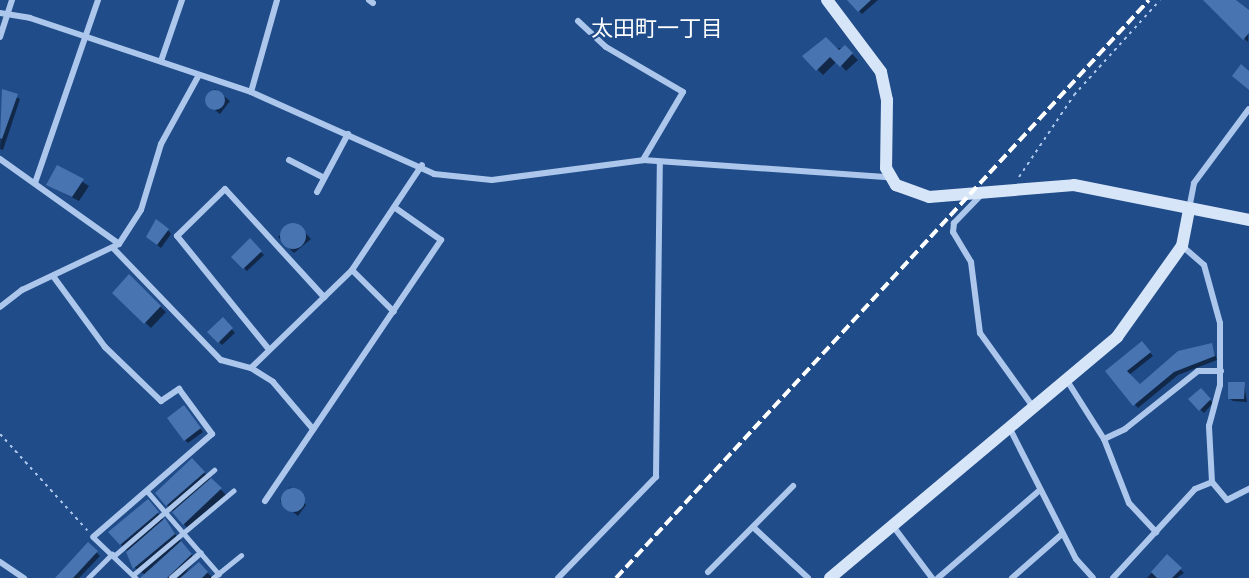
<!DOCTYPE html>
<html>
<head>
<meta charset="utf-8">
<style>
  body { margin:0 }
  #map { position:relative; width:1249px; height:578px; overflow:hidden; background:#204c8a; font-family:Karla,"Noto Sans JP",sans-serif }
  div>[style] { position:absolute }
  [style*='--x'] { left:calc(var(--x)*1px); top:calc(var(--y)*1px); width:calc(var(--w)*1px); rotate:calc(var(--a)*1deg) }
  .shadow>* { inset:0; background:#0007 }
  .building>* { inset:0; background:#4875b2 }
  .round { border-radius:50% }
  .path>* { height:2px; margin-top:-1px; transform-origin:0; background:repeating-linear-gradient(90deg,#acc7eb 0 3px,transparent 0 7.5px) }
  .lane>* { height:4.5px; margin:-2.25px; padding:0 2.25px; transform-origin:2.25px; border-radius:2.25px; background:#acc7eb }
  .street>* { height:6px; margin:-3px; padding:0 3px; transform-origin:3px; border-radius:3px; background:#acc7eb }
  .secondary>* { height:12px; margin:-6px; padding:0 6px; transform-origin:6px; border-radius:6px; background:#d7e5f8 }
  .rail>* { height:4px; margin-top:-2px; transform-origin:0; background:repeating-linear-gradient(90deg,#fff 0 10px,transparent 0 14.5px) }
  span { translate:-50% -50%; white-space:nowrap; text-align:center; line-height:1.15; -webkit-text-stroke:4.5px #204c8a; paint-order:stroke }
  .neighbourhood-label { font-size:22px; color:#fff }
</style>
</head>
<body>
<div id="map">
  <div class="shadow">
    <i style="clip-path:polygon(849px 0,878px 0,862px 14px)"></i>
    <i style="clip-path:polygon(1205px 0,1233px 0,1249px 12px,1248px 42px)"></i>
    <i style="clip-path:polygon(845px 47px,858px 60px,846px 71px,837px 61px,823px 75px,804px 56px)"></i>
    <i style="clip-path:polygon(215px 89px,230px 101px,220px 114px,206px 103px)"></i>
    <i style="clip-path:polygon(3px 91px,20px 99px,3px 150px,0 149px)"></i>
    <i style="clip-path:polygon(58px 167px,89px 186px,79px 201px,48px 185px)"></i>
    <i style="clip-path:polygon(296px 223px,311px 239px,294px 253px,278px 237px)"></i>
    <i style="clip-path:polygon(168px 230px,171px 234px,161px 248px,151px 240px)"></i>
    <i style="clip-path:polygon(250px 241px,264px 255px,247px 271px,233px 257px)"></i>
    <i style="clip-path:polygon(129px 277px,166px 312px,151px 328px,114px 293px)"></i>
    <i style="clip-path:polygon(223px 319px,235px 333px,222px 345px,209px 332px)"></i>
    <i style="clip-path:polygon(1212px 345px,1217px 360px,1178px 375px,1138px 408px,1107px 371px,1145px 346px,1153px 356px,1129px 375px,1140px 386px)"></i>
    <i style="clip-path:polygon(1244px 384px,1247px 402px,1233px 401px,1229px 398px)"></i>
    <i style="clip-path:polygon(1201px 390px,1213px 403px,1204px 413px,1190px 399px)"></i>
    <i style="clip-path:polygon(187px 411px,203px 432px,188px 443px,185px 440px)"></i>
    <i style="clip-path:polygon(192px 460px,226px 495px,189px 530px,167px 505px)"></i>
    <i style="clip-path:polygon(290px 487px,306px 505px,298px 516px,280px 501px)"></i>
    <i style="clip-path:polygon(158px 513px,196px 560px,185px 573px,199px 564px,213px 578px,150px 578px,135px 568px,128px 552px,110px 533px)"></i>
    <i style="clip-path:polygon(88px 544px,100px 556px,79px 578px,62px 578px)"></i>
    <i style="clip-path:polygon(1167px 556px,1184px 573px,1177px 578px,1147px 578px)"></i>
  </div>
  <div class="building">
    <i style="clip-path:polygon(847px 0,871px 0,858px 12px)"></i>
    <i style="clip-path:polygon(1203px 0,1236px 0,1249px 10px,1249px 33px,1243px 40px)"></i>
    <i style="clip-path:polygon(826px 37px,839px 50px,845px 45px,853px 53px,840px 67px,830px 57px,816px 71px,802px 56px)"></i>
    <i style="clip-path:polygon(1241px 64px,1249px 71px,1249px 90px,1232px 76px)"></i>
    <i style="clip-path:polygon(2px 89px,18px 94px,2px 139px,0 138px)"></i>
    <i class="round" style="left:205px;top:90px;width:20px;height:20px"></i>
    <i style="clip-path:polygon(57px 165px,84px 179px,72px 197px,46px 185px)"></i>
    <i style="clip-path:polygon(156px 219px,169px 229px,157px 245px,146px 237px)"></i>
    <i class="round" style="left:280px;top:223px;width:26px;height:26px"></i>
    <i style="clip-path:polygon(250px 238px,262px 251px,243px 269px,231px 257px)"></i>
    <i style="clip-path:polygon(129px 274px,161px 306px,144px 324px,112px 293px)"></i>
    <i style="clip-path:polygon(223px 317px,233px 328px,218px 343px,207px 332px)"></i>
    <i style="clip-path:polygon(1142px 341px,1151px 352px,1127px 371px,1140px 384px,1178px 351px,1212px 343px,1215px 356px,1174px 372px,1133px 406px,1105px 371px)"></i>
    <i style="clip-path:polygon(1228px 382px,1245px 382px,1244px 399px,1228px 399px)"></i>
    <i style="clip-path:polygon(1201px 388px,1211px 399px,1199px 411px,1188px 399px)"></i>
    <i style="clip-path:polygon(184px 405px,201px 428px,184px 441px,167px 418px)"></i>
    <i style="clip-path:polygon(192px 458px,205px 472px,166px 506px,155px 493px)"></i>
    <i style="clip-path:polygon(211px 478px,222px 488px,183px 525px,172px 512px)"></i>
    <i class="round" style="left:281px;top:488px;width:24px;height:24px"></i>
    <i style="clip-path:polygon(148px 499px,159px 512px,120px 545px,108px 532px)"></i>
    <i style="clip-path:polygon(165px 518px,175px 534px,133px 569px,126px 552px)"></i>
    <i style="clip-path:polygon(181px 541px,192px 554px,167px 578px,140px 578px)"></i>
    <i style="clip-path:polygon(88px 542px,98px 551px,73px 578px,55px 578px)"></i>
    <i style="clip-path:polygon(1167px 554px,1182px 568px,1172px 578px,1157px 578px,1151px 572px)"></i>
    <i style="clip-path:polygon(199px 562px,208px 572px,202px 578px,180px 578px)"></i>
  </div>
  <div class="path">
    <i style="--x:1019;--y:177;--w:99;--a:-56.1"></i>
    <i style="--x:1074;--y:95;--w:128;--a:-47.8"></i>
    <i style="--x:0;--y:434;--w:130;--a:47.8"></i>
  </div>
  <div class="lane">
    <i style="--x:147;--y:491;--w:110;--a:49.1"></i>
    <i style="--x:93;--y:537;--w:59;--a:43.6"></i>
    <i style="--x:114;--y:556;--w:132;--a:-40.7"></i>
    <i style="--x:133;--y:575;--w:131;--a:-40"></i>
    <i style="--x:88;--y:578;--w:34;--a:-45"></i>
    <i style="--x:213;--y:578;--w:36;--a:-39"></i>
  </div>
  <div class="street">
    <i style="--x:369;--y:0;--w:5;--a:37"></i>
    <i style="--x:0;--y:13;--w:30;--a:9"></i>
    <i style="--x:30;--y:18;--w:233;--a:18.5"></i>
    <i style="--x:251;--y:92;--w:201;--a:24.1"></i>
    <i style="--x:434;--y:174;--w:58;--a:5.9"></i>
    <i style="--x:492;--y:180;--w:152;--a:-7.5"></i>
    <i style="--x:643;--y:160;--w:246;--a:4"></i>
    <i style="--x:578;--y:21;--w:38;--a:43"></i>
    <i style="--x:606;--y:47;--w:89;--a:30.3"></i>
    <i style="--x:683;--y:92;--w:79;--a:120.5"></i>
    <i style="--x:0;--y:37;--w:39;--a:-72"></i>
    <i style="--x:161;--y:61;--w:65;--a:-71"></i>
    <i style="--x:251;--y:92;--w:96;--a:-74.2"></i>
    <i style="--x:0;--y:159;--w:146;--a:35.5"></i>
    <i style="--x:289;--y:160;--w:39;--a:27"></i>
    <i style="--x:35;--y:183;--w:194;--a:-71"></i>
    <i style="--x:317;--y:192;--w:66;--a:-61.9"></i>
    <i style="--x:983;--y:193;--w:42;--a:134"></i>
    <i style="--x:954;--y:223;--w:9;--a:96"></i>
    <i style="--x:953;--y:232;--w:35;--a:59"></i>
    <i style="--x:971;--y:262;--w:72;--a:82.8"></i>
    <i style="--x:980;--y:333;--w:87;--a:54.3"></i>
    <i style="--x:1189;--y:209;--w:26;--a:-79"></i>
    <i style="--x:1194;--y:183;--w:92;--a:-53.4"></i>
    <i style="--x:114;--y:249;--w:154;--a:46.1"></i>
    <i style="--x:221;--y:360;--w:31;--a:15"></i>
    <i style="--x:251;--y:368;--w:141;--a:-44.1"></i>
    <i style="--x:352;--y:270;--w:126;--a:-56.3"></i>
    <i style="--x:352;--y:270;--w:59;--a:45"></i>
    <i style="--x:53;--y:276;--w:88;--a:53.8"></i>
    <i style="--x:105;--y:347;--w:78;--a:44"></i>
    <i style="--x:161;--y:401;--w:22;--a:-34"></i>
    <i style="--x:179;--y:389;--w:56;--a:53.7"></i>
    <i style="--x:212;--y:434;--w:157;--a:139.1"></i>
    <i style="--x:0;--y:307;--w:28;--a:-38"></i>
    <i style="--x:22;--y:290;--w:107;--a:-25.4"></i>
    <i style="--x:119;--y:244;--w:40;--a:-57.1"></i>
    <i style="--x:141;--y:210;--w:69;--a:-73.1"></i>
    <i style="--x:161;--y:144;--w:79;--a:-61.2"></i>
    <i style="--x:267;--y:347;--w:143;--a:-129"></i>
    <i style="--x:177;--y:236;--w:67;--a:-44.4"></i>
    <i style="--x:225;--y:189;--w:147;--a:47.5"></i>
    <i style="--x:251;--y:368;--w:26;--a:32"></i>
    <i style="--x:273;--y:382;--w:62;--a:49.6"></i>
    <i style="--x:1066;--y:379;--w:71;--a:57.7"></i>
    <i style="--x:1104;--y:439;--w:69;--a:68.7"></i>
    <i style="--x:1129;--y:503;--w:40;--a:47"></i>
    <i style="--x:1009;--y:427;--w:148;--a:63.1"></i>
    <i style="--x:1076;--y:559;--w:25;--a:48"></i>
    <i style="--x:1104;--y:439;--w:23;--a:-25"></i>
    <i style="--x:1125;--y:429;--w:93;--a:-38.5"></i>
    <i style="--x:1198;--y:371;--w:23;--a:0"></i>
    <i style="--x:1212;--y:482;--w:23;--a:50"></i>
    <i style="--x:1227;--y:500;--w:25;--a:-27"></i>
    <i style="--x:265;--y:501;--w:315;--a:-56"></i>
    <i style="--x:441;--y:240;--w:57;--a:-144.9"></i>
    <i style="--x:893;--y:526;--w:65;--a:53.1"></i>
    <i style="--x:753;--y:527;--w:75;--a:42.8"></i>
    <i style="--x:0;--y:562;--w:29;--a:34"></i>
    <i style="--x:708;--y:572;--w:121;--a:-45.3"></i>
    <i style="--x:172;--y:578;--w:38;--a:-41"></i>
    <i style="--x:558;--y:578;--w:141;--a:-45.9"></i>
    <i style="--x:656;--y:477;--w:314;--a:-89.3"></i>
    <i style="--x:938;--y:578;--w:135;--a:-40.8"></i>
    <i style="--x:1012;--y:578;--w:67;--a:-41.3"></i>
    <i style="--x:1113;--y:578;--w:121;--a:-47.3"></i>
    <i style="--x:1195;--y:489;--w:18;--a:-22"></i>
    <i style="--x:1212;--y:482;--w:56;--a:-93.1"></i>
    <i style="--x:1209;--y:426;--w:42;--a:-75"></i>
    <i style="--x:1220;--y:385;--w:62;--a:-90"></i>
    <i style="--x:1220;--y:323;--w:60;--a:-105.4"></i>
    <i style="--x:1204;--y:265;--w:29;--a:-139"></i>
  </div>
  <div class="secondary">
    <i style="--x:827;--y:0;--w:90;--a:53.1"></i>
    <i style="--x:881;--y:72;--w:29;--a:78"></i>
    <i style="--x:887;--y:100;--w:68;--a:90.8"></i>
    <i style="--x:886;--y:168;--w:20;--a:60"></i>
    <i style="--x:896;--y:185;--w:35;--a:20"></i>
    <i style="--x:929;--y:197;--w:145;--a:-4.7"></i>
    <i style="--x:1074;--y:185;--w:178;--a:11.3"></i>
    <i style="--x:830;--y:578;--w:375;--a:-40"></i>
    <i style="--x:1117;--y:337;--w:112;--a:-54.5"></i>
    <i style="--x:1182;--y:246;--w:38;--a:-79"></i>
  </div>
  <div class="rail">
    <i style="--x:616;--y:578;--w:786;--a:-47.32"></i>
  </div>
  <div class="neighbourhood-label">
    <span style="left:657px;top:30px">太田町一丁目</span>
  </div>
</div>
</body>
</html>
